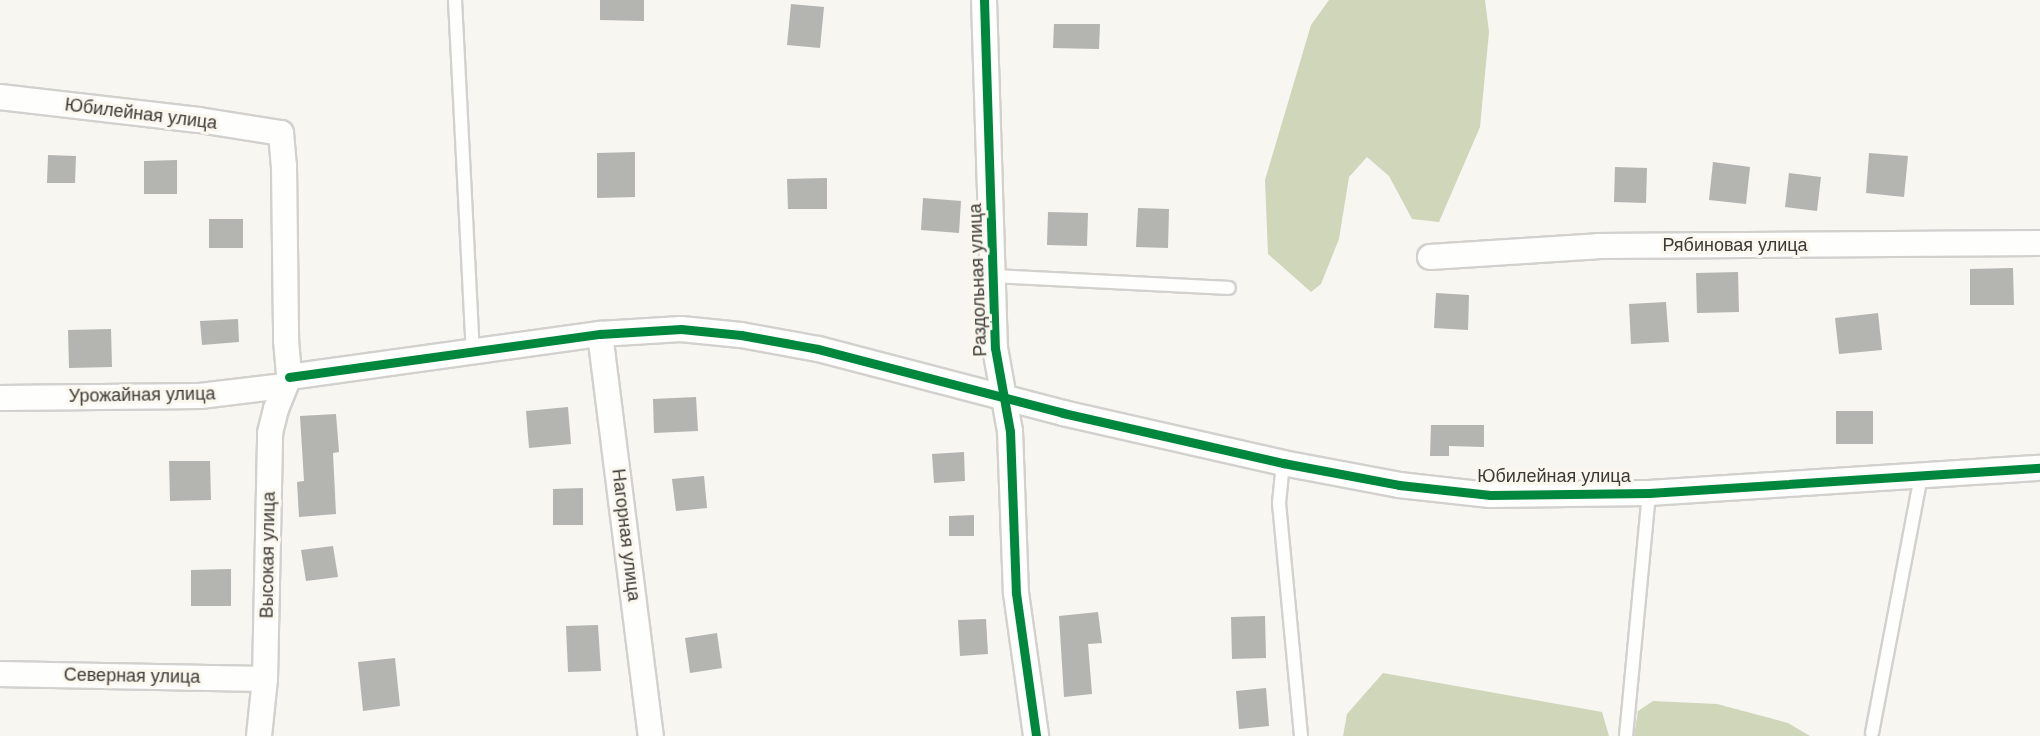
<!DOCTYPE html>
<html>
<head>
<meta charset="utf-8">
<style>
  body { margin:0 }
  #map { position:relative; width:2040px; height:736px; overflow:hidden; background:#f7f6f1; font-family:Arial,sans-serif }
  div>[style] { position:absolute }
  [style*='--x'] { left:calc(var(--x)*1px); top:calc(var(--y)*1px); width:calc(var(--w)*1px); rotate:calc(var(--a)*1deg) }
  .forest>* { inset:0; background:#cfd6ba }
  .building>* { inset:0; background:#b4b4b0 }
  .roads { filter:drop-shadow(2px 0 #d2d1cd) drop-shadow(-2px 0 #d2d1cd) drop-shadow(0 2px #d2d1cd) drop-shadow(0 -2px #d2d1cd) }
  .service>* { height:12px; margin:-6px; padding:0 6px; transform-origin:6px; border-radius:6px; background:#fefefd }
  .minor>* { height:24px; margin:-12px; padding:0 12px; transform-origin:12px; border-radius:12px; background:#fefefd }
  .cycleway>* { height:9px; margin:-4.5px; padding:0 4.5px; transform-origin:4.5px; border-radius:4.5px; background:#00873e }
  span { translate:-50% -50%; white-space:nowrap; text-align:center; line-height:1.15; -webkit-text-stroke:6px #faf7ee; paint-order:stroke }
  .street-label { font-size:18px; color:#3b3a36 }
</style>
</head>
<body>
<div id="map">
  <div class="forest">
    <i style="clip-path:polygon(1329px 0,1485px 0,1489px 32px,1480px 127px,1439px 222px,1412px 219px,1389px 176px,1367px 157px,1349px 177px,1339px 239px,1321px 284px,1311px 292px,1268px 254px,1265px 180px,1311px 25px)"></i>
    <i style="clip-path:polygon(1383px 673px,1602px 712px,1609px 736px,1343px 736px,1347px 714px)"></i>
    <i style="clip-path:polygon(1653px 701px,1717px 704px,1788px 723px,1810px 736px,1634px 736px,1638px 711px)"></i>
  </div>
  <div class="building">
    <i style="clip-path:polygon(600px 0,644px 0,644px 21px,600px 20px)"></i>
    <i style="clip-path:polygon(791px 4px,824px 7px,820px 48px,787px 45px)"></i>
    <i style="clip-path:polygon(1054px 24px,1100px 24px,1099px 49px,1053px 48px)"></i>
    <i style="clip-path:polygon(635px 152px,635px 197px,597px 198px,597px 153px)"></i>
    <i style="clip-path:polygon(1869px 153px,1908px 156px,1904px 197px,1866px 193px)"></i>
    <i style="clip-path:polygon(48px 155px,76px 156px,75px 183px,47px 183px)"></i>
    <i style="clip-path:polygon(177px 160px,177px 194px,144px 194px,144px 161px)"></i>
    <i style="clip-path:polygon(1713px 162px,1750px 167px,1746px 204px,1709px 200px)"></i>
    <i style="clip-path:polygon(1615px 167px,1647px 168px,1646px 203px,1614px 202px)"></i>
    <i style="clip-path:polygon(1789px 173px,1821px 177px,1817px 211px,1785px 207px)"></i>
    <i style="clip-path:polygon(827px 178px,827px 209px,788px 209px,787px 179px)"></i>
    <i style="clip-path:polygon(923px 198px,961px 201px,959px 233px,921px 230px)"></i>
    <i style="clip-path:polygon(1138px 208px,1169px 209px,1168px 248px,1136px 247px)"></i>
    <i style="clip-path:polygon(1048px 212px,1088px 213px,1087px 246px,1047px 245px)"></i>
    <i style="clip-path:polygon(209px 219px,243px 219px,243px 248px,209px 248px)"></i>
    <i style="clip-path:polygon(2013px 268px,2014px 305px,1970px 305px,1970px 269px)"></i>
    <i style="clip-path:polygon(1738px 272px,1739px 312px,1697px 313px,1696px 273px)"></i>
    <i style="clip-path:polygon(1436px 293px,1469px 295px,1468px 330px,1434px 328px)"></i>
    <i style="clip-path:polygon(1666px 302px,1669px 342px,1631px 344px,1629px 304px)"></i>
    <i style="clip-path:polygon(1878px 313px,1882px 350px,1839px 354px,1835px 318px)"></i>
    <i style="clip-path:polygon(238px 319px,239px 342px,202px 345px,200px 321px)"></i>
    <i style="clip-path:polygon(111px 329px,112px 367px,69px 368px,68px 330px)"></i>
    <i style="clip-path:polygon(696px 397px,698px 431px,654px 433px,653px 399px)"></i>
    <i style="clip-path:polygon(568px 407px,571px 444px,529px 448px,526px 411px)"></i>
    <i style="clip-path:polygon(1836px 411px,1873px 411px,1873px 444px,1836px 444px)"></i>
    <i style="clip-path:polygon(336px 414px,339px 452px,333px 453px,336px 514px,299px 517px,297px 482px,304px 481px,300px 416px)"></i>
    <i style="clip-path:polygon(1431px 425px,1484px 425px,1484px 447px,1449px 446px,1449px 456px,1430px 456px)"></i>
    <i style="clip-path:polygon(964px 452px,965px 481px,934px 483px,932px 454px)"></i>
    <i style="clip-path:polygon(169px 461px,210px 461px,211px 500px,170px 501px)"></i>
    <i style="clip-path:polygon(704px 476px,707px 508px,676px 511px,672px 479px)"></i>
    <i style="clip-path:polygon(583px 488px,583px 525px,553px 525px,553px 489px)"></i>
    <i style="clip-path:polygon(974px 515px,974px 536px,949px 536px,949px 516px)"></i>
    <i style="clip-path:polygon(333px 546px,338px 577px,306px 581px,301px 550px)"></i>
    <i style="clip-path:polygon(231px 569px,231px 606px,191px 606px,191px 570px)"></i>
    <i style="clip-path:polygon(1098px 612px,1102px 643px,1088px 644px,1092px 694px,1064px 697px,1059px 616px)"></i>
    <i style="clip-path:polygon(1265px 616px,1266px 658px,1232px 659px,1231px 617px)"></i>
    <i style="clip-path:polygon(986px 619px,988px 654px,960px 656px,958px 620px)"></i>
    <i style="clip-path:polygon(598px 625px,601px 671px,568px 672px,566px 626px)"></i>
    <i style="clip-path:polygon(717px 633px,722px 668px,690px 673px,685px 638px)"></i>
    <i style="clip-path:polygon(395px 658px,400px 706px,363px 711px,358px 662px)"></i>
    <i style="clip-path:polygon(1266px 688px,1269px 726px,1239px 729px,1236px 691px)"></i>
  </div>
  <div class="roads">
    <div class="service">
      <i style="--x:455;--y:0;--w:351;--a:87.1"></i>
      <i style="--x:994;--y:276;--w:235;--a:2.9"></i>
      <i style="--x:1283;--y:463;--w:40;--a:95.7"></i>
      <i style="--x:1279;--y:503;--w:234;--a:84.6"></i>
      <i style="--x:1872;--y:733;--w:262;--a:-79.2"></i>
      <i style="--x:1626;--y:736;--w:244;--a:-84.6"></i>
    </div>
    <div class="minor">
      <i style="--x:984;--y:0;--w:348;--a:88.2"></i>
      <i style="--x:995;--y:348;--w:84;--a:79.8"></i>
      <i style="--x:1010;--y:431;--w:162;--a:87.9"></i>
      <i style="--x:1016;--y:593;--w:144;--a:82"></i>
      <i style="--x:0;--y:97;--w:200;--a:6.6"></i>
      <i style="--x:199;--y:120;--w:83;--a:9"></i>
      <i style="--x:281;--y:133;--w:33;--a:85"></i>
      <i style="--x:284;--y:166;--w:174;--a:89.3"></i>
      <i style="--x:286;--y:340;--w:37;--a:85"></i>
      <i style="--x:1430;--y:257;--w:168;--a:-3.7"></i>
      <i style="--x:1598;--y:246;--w:442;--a:-0.4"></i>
      <i style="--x:600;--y:334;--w:405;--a:82.8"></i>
      <i style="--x:289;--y:377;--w:314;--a:-7.9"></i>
      <i style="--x:600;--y:334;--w:81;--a:-3.5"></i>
      <i style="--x:681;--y:329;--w:60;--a:5.7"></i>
      <i style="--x:741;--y:335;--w:78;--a:10.3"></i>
      <i style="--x:818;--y:349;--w:253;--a:14.6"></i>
      <i style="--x:1063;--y:413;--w:226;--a:12.8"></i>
      <i style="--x:1283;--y:463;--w:118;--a:10.7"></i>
      <i style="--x:1399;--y:485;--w:92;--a:6.3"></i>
      <i style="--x:1490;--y:495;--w:159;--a:-0.7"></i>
      <i style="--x:1649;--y:493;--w:392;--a:-3.7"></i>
      <i style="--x:0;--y:398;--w:200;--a:-0.6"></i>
      <i style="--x:200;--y:396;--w:85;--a:-6.8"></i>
      <i style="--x:0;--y:674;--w:265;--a:1.1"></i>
      <i style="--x:259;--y:736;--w:57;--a:-84"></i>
      <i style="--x:265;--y:679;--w:246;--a:-88.8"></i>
      <i style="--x:270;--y:433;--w:25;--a:-76"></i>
      <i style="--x:276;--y:409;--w:35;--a:-68"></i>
    </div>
  </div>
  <div class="cycleway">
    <i style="--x:984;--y:0;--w:348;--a:88.2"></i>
    <i style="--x:995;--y:348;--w:84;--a:79.8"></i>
    <i style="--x:1010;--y:431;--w:162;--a:87.9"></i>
    <i style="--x:1016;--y:593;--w:144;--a:82"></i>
    <i style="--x:289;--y:377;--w:314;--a:-7.9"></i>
    <i style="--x:600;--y:334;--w:81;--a:-3.5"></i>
    <i style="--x:681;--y:329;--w:60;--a:5.7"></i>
    <i style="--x:741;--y:335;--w:78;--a:10.3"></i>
    <i style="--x:818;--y:349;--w:253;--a:14.6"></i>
    <i style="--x:1063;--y:413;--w:226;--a:12.8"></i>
    <i style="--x:1283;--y:463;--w:118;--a:10.7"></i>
    <i style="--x:1399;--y:485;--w:92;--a:6.3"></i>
    <i style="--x:1490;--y:495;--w:159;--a:-0.7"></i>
    <i style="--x:1649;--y:493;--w:392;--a:-3.7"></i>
  </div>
  <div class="street-label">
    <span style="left:141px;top:114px;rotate:7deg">Юбилейная улица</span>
    <span style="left:1735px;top:245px">Рябиновая улица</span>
    <span style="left:978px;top:280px;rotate:-92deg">Раздольная улица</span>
    <span style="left:142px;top:395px;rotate:-1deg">Урожайная улица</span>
    <span style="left:1554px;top:476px">Юбилейная улица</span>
    <span style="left:626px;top:535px;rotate:83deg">Нагорная улица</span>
    <span style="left:268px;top:555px;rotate:-89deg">Высокая улица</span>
    <span style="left:132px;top:676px;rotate:1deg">Северная улица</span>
  </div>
</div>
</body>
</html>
